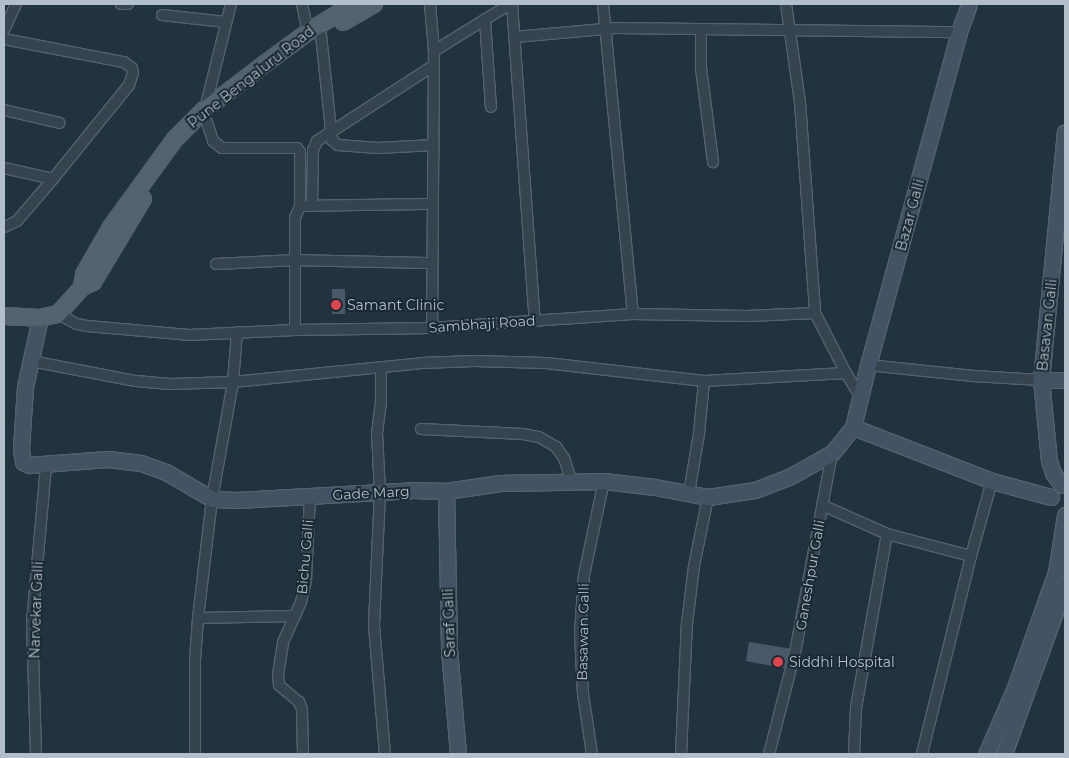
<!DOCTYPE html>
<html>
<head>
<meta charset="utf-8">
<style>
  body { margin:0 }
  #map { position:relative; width:1069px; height:758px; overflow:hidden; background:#223340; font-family:Montserrat,sans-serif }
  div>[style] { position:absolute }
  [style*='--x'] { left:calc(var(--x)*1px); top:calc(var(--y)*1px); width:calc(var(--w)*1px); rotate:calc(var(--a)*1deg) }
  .building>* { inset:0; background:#485a69 }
  .roads { filter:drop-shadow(1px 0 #54626d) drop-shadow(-1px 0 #54626d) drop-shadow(0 1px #54626d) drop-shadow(0 -1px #54626d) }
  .street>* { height:10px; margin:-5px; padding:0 5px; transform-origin:5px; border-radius:5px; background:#36444f }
  .secondary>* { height:15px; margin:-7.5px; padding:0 7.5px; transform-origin:7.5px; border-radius:7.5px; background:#445363 }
  .primary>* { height:16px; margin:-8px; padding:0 8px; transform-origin:8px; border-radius:8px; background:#546370 }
  .dots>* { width:14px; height:14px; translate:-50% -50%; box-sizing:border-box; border:2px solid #1b2934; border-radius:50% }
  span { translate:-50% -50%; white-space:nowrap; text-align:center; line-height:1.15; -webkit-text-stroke:4px #1b2934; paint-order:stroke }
  .street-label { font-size:14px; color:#b2bfca }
  .poi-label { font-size:14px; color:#b2bfca }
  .left { translate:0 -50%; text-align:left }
  .frame { position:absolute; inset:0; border:5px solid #b2bfca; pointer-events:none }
</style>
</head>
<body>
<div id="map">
  <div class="building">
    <i style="clip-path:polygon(332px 289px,345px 289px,345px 314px,332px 314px)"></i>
    <i style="clip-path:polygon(749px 642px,792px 649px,788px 669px,746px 661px)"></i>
  </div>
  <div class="roads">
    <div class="street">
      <i style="--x:121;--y:4;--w:7;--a:0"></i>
      <i style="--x:302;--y:4;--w:29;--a:78"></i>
      <i style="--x:430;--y:4;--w:47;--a:85.1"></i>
      <i style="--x:434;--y:51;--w:277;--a:90.4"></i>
      <i style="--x:512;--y:4;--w:318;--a:85.9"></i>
      <i style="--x:603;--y:4;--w:311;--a:84.5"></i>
      <i style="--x:786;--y:4;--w:99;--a:81.9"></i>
      <i style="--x:800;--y:102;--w:212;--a:85.9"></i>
      <i style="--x:162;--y:15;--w:64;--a:6.2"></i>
      <i style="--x:485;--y:20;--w:87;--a:86.1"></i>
      <i style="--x:701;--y:29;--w:39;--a:90"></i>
      <i style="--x:701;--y:68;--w:95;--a:82.7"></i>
      <i style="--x:4;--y:30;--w:29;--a:-65"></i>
      <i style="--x:321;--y:35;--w:106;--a:84"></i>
      <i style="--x:332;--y:140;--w:8;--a:40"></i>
      <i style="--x:338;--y:145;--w:40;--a:4.3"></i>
      <i style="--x:378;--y:148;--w:56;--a:-3.1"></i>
      <i style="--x:515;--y:37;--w:101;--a:-5.1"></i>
      <i style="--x:616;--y:28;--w:343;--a:0.7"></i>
      <i style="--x:4;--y:39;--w:122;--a:10.9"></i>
      <i style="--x:124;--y:62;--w:10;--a:37"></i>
      <i style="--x:132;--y:68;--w:5;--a:79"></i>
      <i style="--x:133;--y:73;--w:13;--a:108"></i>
      <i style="--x:129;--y:85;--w:121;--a:129"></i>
      <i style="--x:53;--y:179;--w:55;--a:130.6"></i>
      <i style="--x:17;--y:221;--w:14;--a:155"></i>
      <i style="--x:434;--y:51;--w:89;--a:-31.7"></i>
      <i style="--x:205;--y:109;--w:108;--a:-76.1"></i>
      <i style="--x:4;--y:110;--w:57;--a:13.1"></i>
      <i style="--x:207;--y:122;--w:20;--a:72"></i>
      <i style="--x:213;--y:141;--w:11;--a:38"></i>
      <i style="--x:222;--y:148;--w:75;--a:0"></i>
      <i style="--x:297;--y:148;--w:5;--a:53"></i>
      <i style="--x:300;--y:152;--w:54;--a:90"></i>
      <i style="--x:4;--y:168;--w:50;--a:12.7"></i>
      <i style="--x:312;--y:206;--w:56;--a:-89"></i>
      <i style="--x:313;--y:150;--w:10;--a:-66"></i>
      <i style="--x:317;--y:141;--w:138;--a:-32.9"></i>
      <i style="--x:216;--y:264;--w:80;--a:-2.9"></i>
      <i style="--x:296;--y:260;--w:136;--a:1.3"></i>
      <i style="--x:58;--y:314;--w:21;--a:28"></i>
      <i style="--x:77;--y:324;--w:10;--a:11"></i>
      <i style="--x:87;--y:326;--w:102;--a:5"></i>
      <i style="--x:189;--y:335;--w:106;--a:-2.7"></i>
      <i style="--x:295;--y:330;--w:137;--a:-0.8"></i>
      <i style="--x:432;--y:328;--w:201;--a:-4"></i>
      <i style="--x:633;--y:314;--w:114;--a:1"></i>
      <i style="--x:747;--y:316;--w:68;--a:-2.5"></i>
      <i style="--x:815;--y:313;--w:68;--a:62.7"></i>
      <i style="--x:846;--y:373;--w:27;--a:59"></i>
      <i style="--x:295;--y:330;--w:112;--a:-90"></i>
      <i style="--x:295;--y:218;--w:13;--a:-67"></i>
      <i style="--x:300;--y:206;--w:133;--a:-0.9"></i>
      <i style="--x:31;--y:361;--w:107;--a:10.8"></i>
      <i style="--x:136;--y:381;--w:34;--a:5"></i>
      <i style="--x:170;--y:384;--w:63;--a:-1.8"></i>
      <i style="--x:233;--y:382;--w:190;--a:-5.7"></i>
      <i style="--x:422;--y:363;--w:52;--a:-2.2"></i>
      <i style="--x:474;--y:361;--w:72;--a:1.6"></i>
      <i style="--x:546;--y:363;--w:159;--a:6.5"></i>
      <i style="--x:704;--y:381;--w:142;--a:-3.2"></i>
      <i style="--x:868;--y:365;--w:106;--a:6"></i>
      <i style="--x:973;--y:376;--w:68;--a:3.4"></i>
      <i style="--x:381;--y:368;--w:33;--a:90"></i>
      <i style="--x:381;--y:401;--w:32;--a:97"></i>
      <i style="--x:377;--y:433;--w:59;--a:87.1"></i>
      <i style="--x:380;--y:492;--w:134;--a:92.6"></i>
      <i style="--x:374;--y:626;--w:128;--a:85.1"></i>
      <i style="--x:421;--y:429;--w:102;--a:2.8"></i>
      <i style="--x:523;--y:434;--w:16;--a:11"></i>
      <i style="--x:539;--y:437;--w:20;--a:30"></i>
      <i style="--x:556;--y:447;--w:14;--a:54"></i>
      <i style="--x:564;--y:458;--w:25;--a:72"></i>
      <i style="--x:689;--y:493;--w:60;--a:-80.4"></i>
      <i style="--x:699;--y:434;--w:53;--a:-84.6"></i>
      <i style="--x:822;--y:505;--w:71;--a:24"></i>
      <i style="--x:887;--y:534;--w:87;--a:14.7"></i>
      <i style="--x:198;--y:618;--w:96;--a:-1.2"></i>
      <i style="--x:36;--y:754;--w:131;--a:-91.7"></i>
      <i style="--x:32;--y:623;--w:159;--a:-84.9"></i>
      <i style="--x:195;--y:754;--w:94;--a:-90"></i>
      <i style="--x:195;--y:660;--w:42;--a:-85.9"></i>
      <i style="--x:198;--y:618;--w:120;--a:-83.3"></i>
      <i style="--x:212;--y:499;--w:119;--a:-79.8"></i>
      <i style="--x:233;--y:382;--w:50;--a:-85.4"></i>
      <i style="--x:303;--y:754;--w:45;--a:-91.3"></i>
      <i style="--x:302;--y:709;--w:8;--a:-113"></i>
      <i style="--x:299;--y:702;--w:26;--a:-140"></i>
      <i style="--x:279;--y:685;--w:10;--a:-96"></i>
      <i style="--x:278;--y:675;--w:33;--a:-81"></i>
      <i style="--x:283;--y:642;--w:44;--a:-65.8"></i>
      <i style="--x:301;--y:602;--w:23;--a:-77"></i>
      <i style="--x:306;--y:580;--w:84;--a:-87.3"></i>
      <i style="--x:592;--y:754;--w:61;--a:-98.5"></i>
      <i style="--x:583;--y:694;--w:61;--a:-92.8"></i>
      <i style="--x:580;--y:633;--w:58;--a:-86.1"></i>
      <i style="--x:584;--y:575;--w:96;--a:-78"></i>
      <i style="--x:681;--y:754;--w:130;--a:-87.4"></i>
      <i style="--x:687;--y:624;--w:58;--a:-83.1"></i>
      <i style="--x:694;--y:566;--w:70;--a:-78.5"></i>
      <i style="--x:769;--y:754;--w:104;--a:-75.6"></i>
      <i style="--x:795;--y:653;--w:203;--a:-79.5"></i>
      <i style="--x:854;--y:754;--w:46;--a:-87.5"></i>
      <i style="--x:856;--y:708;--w:177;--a:-79.9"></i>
      <i style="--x:922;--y:754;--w:204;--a:-76.1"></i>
      <i style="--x:971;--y:556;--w:78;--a:-74.4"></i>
    </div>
    <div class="secondary">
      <i style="--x:40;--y:318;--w:71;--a:102.3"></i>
      <i style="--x:25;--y:387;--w:62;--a:93.7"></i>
      <i style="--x:21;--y:449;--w:13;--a:81"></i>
      <i style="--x:23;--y:462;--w:7;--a:27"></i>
      <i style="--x:29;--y:465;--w:79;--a:-4.3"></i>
      <i style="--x:108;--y:459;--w:33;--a:7"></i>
      <i style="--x:141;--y:463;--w:27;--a:20"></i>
      <i style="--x:166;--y:472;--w:53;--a:30.4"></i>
      <i style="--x:212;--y:499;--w:25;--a:2"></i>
      <i style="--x:237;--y:500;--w:177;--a:-3.2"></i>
      <i style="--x:414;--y:490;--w:32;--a:2"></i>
      <i style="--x:446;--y:491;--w:55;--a:-8.4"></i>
      <i style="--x:500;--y:483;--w:104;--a:-1.1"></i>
      <i style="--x:604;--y:481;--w:51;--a:6.7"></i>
      <i style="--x:655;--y:487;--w:54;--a:10.7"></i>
      <i style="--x:708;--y:497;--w:48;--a:-8.5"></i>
      <i style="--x:755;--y:490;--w:36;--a:-21"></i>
      <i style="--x:789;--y:477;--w:49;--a:-29.2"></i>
      <i style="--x:832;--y:453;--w:33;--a:-51"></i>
      <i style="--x:853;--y:427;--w:64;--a:-76.4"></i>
      <i style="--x:868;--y:365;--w:345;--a:-74.7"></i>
      <i style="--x:959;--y:32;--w:30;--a:-70"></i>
      <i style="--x:1041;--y:380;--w:24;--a:0"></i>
      <i style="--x:853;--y:427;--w:149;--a:21.2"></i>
      <i style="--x:992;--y:481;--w:61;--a:15.2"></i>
      <i style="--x:1062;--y:485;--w:15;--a:-127"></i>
      <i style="--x:1053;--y:473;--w:13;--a:-108"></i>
      <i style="--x:1049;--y:461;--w:81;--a:-95.6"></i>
      <i style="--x:1041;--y:380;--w:249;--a:-84.5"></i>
      <i style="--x:446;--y:491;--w:158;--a:88.9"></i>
      <i style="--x:449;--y:649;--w:105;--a:85.1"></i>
      <i style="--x:986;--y:754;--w:70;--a:-66.4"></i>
      <i style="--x:1014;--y:690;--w:125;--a:-70.4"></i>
      <i style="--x:1056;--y:572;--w:58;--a:-81"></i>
      <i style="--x:1004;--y:754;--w:180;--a:-70.2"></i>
    </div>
    <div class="primary">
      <i style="--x:343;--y:22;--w:36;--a:-30"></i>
      <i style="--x:82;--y:287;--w:12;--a:-24"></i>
      <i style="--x:93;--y:282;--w:97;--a:-58.9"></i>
      <i style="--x:4;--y:316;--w:36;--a:3"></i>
      <i style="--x:40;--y:318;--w:18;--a:-13"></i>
      <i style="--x:58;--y:314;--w:36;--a:-48"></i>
      <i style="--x:82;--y:287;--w:13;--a:-81"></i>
      <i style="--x:84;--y:274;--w:54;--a:-60.1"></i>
      <i style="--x:111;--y:227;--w:109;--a:-54"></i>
      <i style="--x:175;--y:139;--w:41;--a:-45"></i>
      <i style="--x:204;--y:110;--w:78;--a:-37.2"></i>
      <i style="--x:266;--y:63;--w:52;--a:-36.4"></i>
      <i style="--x:308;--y:32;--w:53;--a:-31.9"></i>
    </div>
  </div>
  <div class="dots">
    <i style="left:336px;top:305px;background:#e0444e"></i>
    <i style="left:778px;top:662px;background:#e0444e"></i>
  </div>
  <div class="street-label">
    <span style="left:251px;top:77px;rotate:-38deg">Pune Bengaluru Road</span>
    <span style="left:910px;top:215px;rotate:-75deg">Bazar Galli</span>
    <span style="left:482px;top:324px;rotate:-4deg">Sambhaji Road</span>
    <span style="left:1047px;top:325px;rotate:-84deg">Basavan Galli</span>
    <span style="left:371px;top:493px;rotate:-3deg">Gade Marg</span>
    <span style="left:305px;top:557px;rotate:-85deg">Bichu Galli</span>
    <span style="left:810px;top:575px;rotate:-80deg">Ganeshpur Galli</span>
    <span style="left:36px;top:610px;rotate:-88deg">Narvekar Galli</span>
    <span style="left:449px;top:623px;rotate:-92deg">Saraf Galli</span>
    <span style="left:583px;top:632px;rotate:-89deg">Basawan Galli</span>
  </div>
  <div class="poi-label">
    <span class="left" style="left:347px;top:305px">Samant Clinic</span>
    <span class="left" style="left:789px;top:662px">Siddhi Hospital</span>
  </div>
  <div class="frame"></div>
</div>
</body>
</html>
